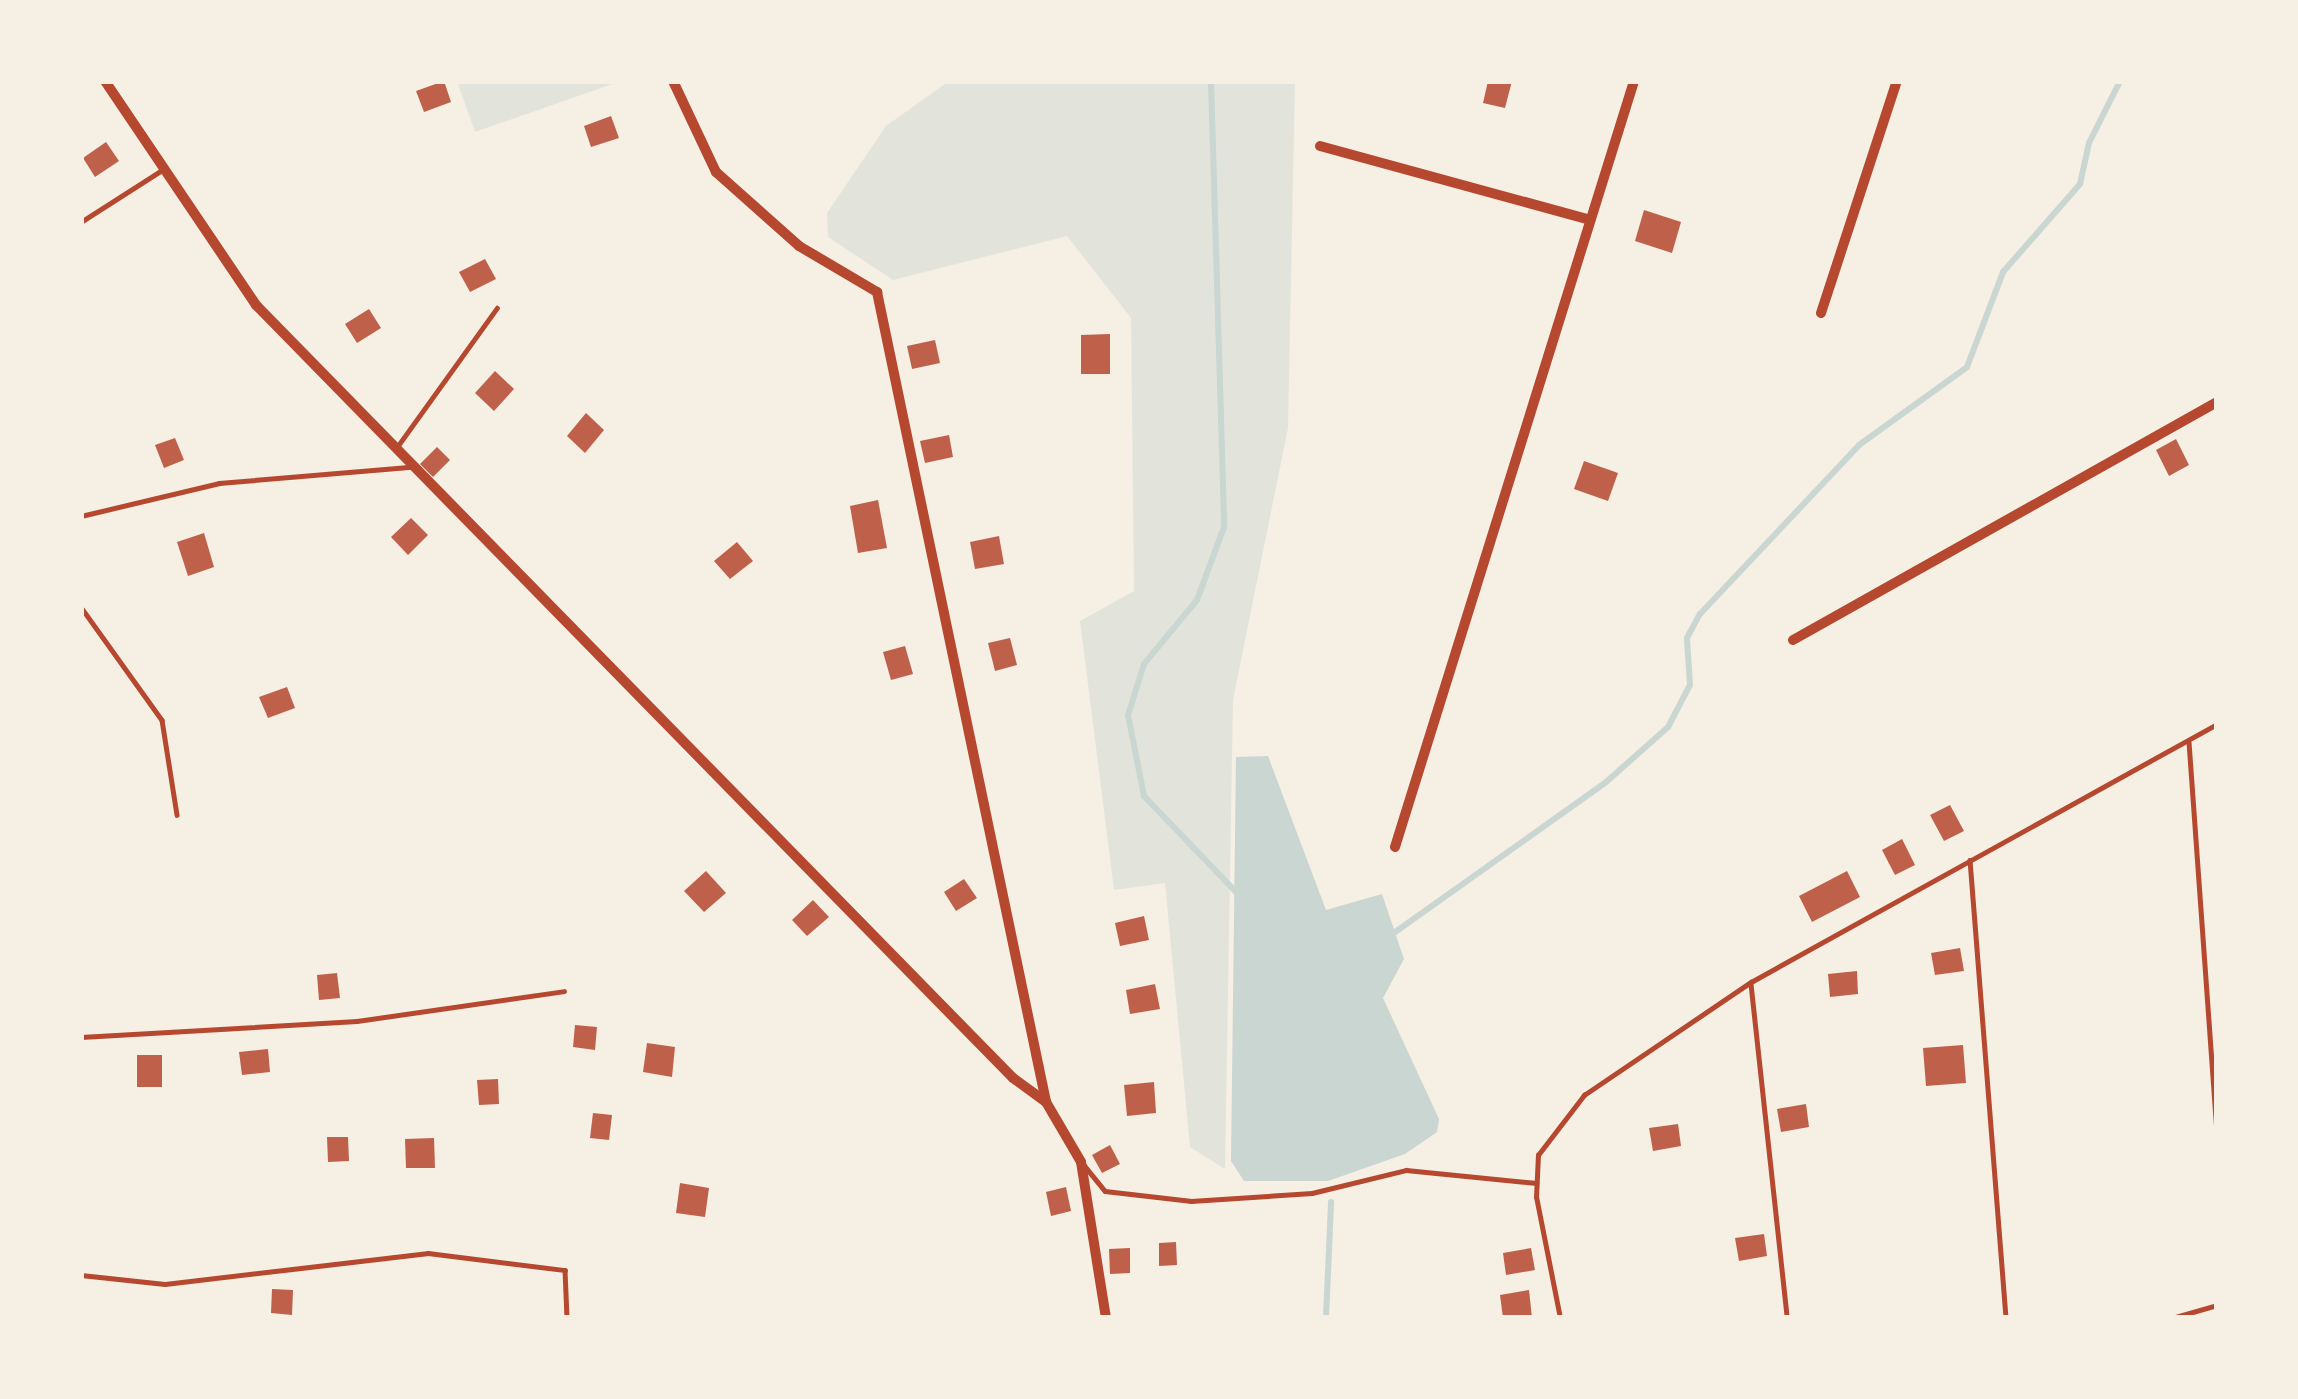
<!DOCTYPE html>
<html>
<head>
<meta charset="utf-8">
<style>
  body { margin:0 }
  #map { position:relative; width:2298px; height:1399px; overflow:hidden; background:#f6efe4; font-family:Merriweather,serif }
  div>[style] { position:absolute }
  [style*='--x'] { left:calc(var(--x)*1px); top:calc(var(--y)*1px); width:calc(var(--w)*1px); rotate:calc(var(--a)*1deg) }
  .green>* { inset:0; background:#e2e4dc }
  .water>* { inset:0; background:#c9d6d2 }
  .stream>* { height:6px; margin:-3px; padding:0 3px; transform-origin:3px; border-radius:3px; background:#c9d6d2 }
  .building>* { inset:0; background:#bf614a }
  .service>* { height:4.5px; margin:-2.25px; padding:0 2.25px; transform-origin:2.25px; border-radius:2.25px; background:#b5482f }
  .minor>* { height:10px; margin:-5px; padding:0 5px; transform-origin:5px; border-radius:5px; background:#b5482f }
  span { translate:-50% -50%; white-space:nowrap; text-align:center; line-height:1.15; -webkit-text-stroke:10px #f6efe4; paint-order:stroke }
  .frame { position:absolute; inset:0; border:84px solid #f6efe4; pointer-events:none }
</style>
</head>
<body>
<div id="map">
  <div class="green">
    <i style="clip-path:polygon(457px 81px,621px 81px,475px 132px)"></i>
    <i style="clip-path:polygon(949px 81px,1295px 81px,1288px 428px,1233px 700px,1225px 1169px,1190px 1147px,1165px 883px,1114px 890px,1080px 621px,1134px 591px,1131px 318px,1067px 236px,893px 280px,828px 237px,827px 213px,886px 126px)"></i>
  </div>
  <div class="water">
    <i style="clip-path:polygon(1268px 756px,1326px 910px,1382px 894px,1404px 959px,1383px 998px,1439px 1119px,1437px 1132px,1405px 1154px,1328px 1181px,1244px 1181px,1231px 1161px,1236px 757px)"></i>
  </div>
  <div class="stream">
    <i style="--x:1211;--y:81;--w:446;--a:88.3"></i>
    <i style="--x:1224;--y:527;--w:78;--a:110.3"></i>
    <i style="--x:1197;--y:600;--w:83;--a:129.6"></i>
    <i style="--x:1144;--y:664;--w:53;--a:107.4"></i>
    <i style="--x:1128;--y:715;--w:83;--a:78.8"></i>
    <i style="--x:1144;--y:796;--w:139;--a:46.2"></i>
    <i style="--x:1391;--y:935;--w:262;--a:-35.4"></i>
    <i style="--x:1605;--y:783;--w:84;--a:-41.6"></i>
    <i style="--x:1668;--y:727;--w:47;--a:-62.4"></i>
    <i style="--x:1690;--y:685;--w:47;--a:-93.7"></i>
    <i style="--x:1687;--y:638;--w:27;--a:-62"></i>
    <i style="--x:1700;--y:614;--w:232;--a:-46.7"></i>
    <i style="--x:1859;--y:445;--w:133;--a:-35.8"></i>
    <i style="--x:1967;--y:367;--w:102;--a:-69.2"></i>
    <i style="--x:2003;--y:272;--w:117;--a:-48.8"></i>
    <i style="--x:2080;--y:184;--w:42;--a:-77.6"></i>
    <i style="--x:2089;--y:143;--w:69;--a:-63.4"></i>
    <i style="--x:1326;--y:1318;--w:116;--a:-87.5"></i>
  </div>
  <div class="building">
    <i style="clip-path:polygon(444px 81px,451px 102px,424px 112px,416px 91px)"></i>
    <i style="clip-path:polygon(1488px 81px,1512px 81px,1505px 108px,1483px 103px)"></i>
    <i style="clip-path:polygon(611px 116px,619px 138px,591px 147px,584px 126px)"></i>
    <i style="clip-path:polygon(106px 142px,119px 161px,95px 177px,83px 158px)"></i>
    <i style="clip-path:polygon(1644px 210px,1681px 222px,1672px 253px,1635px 241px)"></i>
    <i style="clip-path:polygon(485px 259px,496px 279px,470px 292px,459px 272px)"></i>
    <i style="clip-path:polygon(369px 309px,381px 328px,357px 343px,345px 324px)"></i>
    <i style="clip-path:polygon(1110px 334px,1110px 374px,1081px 374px,1081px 335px)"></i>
    <i style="clip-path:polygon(935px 340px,940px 363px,912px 369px,907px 346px)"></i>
    <i style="clip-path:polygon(495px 371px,514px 389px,494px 411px,475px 393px)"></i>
    <i style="clip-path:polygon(586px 413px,604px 430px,585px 453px,567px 436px)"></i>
    <i style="clip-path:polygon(949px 435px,953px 457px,925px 463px,920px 441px)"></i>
    <i style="clip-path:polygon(175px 438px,184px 460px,164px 468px,155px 445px)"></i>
    <i style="clip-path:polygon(2176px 439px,2189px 465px,2169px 476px,2156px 450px)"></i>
    <i style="clip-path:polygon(437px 447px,450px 460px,433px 477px,420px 464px)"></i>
    <i style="clip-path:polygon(1584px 461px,1618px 473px,1608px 501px,1574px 489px)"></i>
    <i style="clip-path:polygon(878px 500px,887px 548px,858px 553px,850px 506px)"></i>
    <i style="clip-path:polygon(411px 518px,428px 535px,408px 555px,391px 537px)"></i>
    <i style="clip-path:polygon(204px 533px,214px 567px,188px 576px,177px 542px)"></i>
    <i style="clip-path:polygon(999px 536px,1004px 564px,975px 569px,970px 542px)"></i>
    <i style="clip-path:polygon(737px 542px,753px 561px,730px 579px,714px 561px)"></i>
    <i style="clip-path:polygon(1010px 638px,1017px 665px,995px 671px,988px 643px)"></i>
    <i style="clip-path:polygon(905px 646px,913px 674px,891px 680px,883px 652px)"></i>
    <i style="clip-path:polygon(287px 687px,295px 708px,268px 718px,259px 697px)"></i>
    <i style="clip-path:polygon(1950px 805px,1964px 831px,1944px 841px,1930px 815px)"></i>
    <i style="clip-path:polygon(1902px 839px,1915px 865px,1895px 875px,1882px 850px)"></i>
    <i style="clip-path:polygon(706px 871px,726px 893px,704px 912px,684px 891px)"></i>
    <i style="clip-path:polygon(1847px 871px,1860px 897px,1812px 922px,1799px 896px)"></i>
    <i style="clip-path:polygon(964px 879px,977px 898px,956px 911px,944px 892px)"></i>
    <i style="clip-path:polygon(813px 900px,829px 917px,807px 936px,792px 920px)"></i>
    <i style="clip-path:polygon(1144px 916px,1149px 940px,1120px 946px,1115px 923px)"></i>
    <i style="clip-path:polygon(1960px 948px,1964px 971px,1935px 975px,1931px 953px)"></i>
    <i style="clip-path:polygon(1857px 971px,1858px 994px,1830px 997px,1828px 974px)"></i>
    <i style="clip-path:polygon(337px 973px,340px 998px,319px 1000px,317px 975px)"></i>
    <i style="clip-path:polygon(1155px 984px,1160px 1009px,1130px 1014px,1126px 990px)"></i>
    <i style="clip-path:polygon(575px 1025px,597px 1027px,595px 1050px,573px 1047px)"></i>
    <i style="clip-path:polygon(647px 1043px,675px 1047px,672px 1077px,643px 1072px)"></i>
    <i style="clip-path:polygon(1963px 1045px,1966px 1083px,1926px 1086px,1923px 1048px)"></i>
    <i style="clip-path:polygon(268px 1049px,270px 1072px,242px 1075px,239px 1052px)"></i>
    <i style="clip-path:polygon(137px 1055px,162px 1055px,162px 1087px,137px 1087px)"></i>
    <i style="clip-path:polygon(498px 1079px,499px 1104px,479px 1105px,477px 1080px)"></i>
    <i style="clip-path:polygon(1154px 1082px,1156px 1113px,1127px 1116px,1124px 1085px)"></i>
    <i style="clip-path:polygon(1806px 1104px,1809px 1127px,1781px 1132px,1777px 1109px)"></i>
    <i style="clip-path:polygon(593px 1113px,612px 1115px,609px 1140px,590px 1138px)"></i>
    <i style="clip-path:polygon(1678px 1124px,1681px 1146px,1653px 1151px,1649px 1128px)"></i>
    <i style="clip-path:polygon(327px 1137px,348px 1137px,349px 1161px,328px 1162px)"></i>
    <i style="clip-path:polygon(434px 1138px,435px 1168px,406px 1168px,405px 1139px)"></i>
    <i style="clip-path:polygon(1110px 1145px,1120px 1164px,1102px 1173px,1092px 1155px)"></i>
    <i style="clip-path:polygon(680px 1183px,709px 1188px,705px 1217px,676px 1213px)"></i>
    <i style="clip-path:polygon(1066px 1187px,1071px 1211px,1051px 1216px,1046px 1192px)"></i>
    <i style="clip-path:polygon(1764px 1234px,1767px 1256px,1739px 1261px,1735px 1238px)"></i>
    <i style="clip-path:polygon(1176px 1242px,1177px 1265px,1159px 1266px,1159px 1243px)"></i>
    <i style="clip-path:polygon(1130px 1248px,1130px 1273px,1110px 1274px,1109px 1249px)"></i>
    <i style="clip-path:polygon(1531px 1248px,1535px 1270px,1506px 1275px,1503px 1253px)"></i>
    <i style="clip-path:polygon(272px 1289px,293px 1290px,292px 1315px,271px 1313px)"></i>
    <i style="clip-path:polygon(1529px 1290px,1532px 1318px,1503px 1318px,1500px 1295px)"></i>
  </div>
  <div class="service">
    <i style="--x:81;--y:222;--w:96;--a:-32.7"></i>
    <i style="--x:397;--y:447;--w:171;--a:-54.3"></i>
    <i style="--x:81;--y:516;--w:142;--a:-13.4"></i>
    <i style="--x:219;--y:483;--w:190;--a:-4.8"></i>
    <i style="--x:81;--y:607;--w:139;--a:54.4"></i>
    <i style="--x:162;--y:720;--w:96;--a:81"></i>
    <i style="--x:2189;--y:742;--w:391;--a:85.9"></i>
    <i style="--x:1970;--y:860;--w:459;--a:85.5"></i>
    <i style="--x:1751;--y:984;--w:336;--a:83.8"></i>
    <i style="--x:81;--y:1037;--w:276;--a:-3.3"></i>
    <i style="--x:357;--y:1021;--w:209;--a:-8.2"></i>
    <i style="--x:1084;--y:1165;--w:33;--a:51"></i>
    <i style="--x:1105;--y:1191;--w:87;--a:6.6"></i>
    <i style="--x:1191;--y:1201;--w:121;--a:-3.8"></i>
    <i style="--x:1312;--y:1193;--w:97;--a:-13.7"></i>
    <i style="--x:1406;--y:1170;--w:131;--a:5.7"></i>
    <i style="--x:81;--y:1275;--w:84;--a:6.1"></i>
    <i style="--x:165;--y:1284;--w:265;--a:-6.7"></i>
    <i style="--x:428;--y:1253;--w:138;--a:7.1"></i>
    <i style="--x:565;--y:1270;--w:48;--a:87.6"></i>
    <i style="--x:1560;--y:1318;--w:123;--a:-101.2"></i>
    <i style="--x:1536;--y:1197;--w:42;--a:-87.3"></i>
    <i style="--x:1538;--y:1155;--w:76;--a:-52.5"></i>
    <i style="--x:1584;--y:1095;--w:202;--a:-34.1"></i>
    <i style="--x:1751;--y:982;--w:533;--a:-28.97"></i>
    <i style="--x:2172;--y:1318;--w:47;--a:-16.1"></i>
  </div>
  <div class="minor">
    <i style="--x:105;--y:81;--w:270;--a:56"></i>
    <i style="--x:256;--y:305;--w:1082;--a:45.6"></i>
    <i style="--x:1013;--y:1078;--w:41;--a:36"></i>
    <i style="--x:673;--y:81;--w:101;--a:64.7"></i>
    <i style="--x:716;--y:172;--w:111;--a:41.7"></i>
    <i style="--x:799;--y:246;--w:91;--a:30.5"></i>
    <i style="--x:877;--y:292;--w:827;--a:78.21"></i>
    <i style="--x:1046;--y:1102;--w:69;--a:59.7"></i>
    <i style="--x:1081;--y:1162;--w:158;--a:80.9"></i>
    <i style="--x:1320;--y:146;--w:280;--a:15.3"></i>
    <i style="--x:1821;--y:313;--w:244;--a:-71.9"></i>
    <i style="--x:1793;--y:640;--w:486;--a:-29.3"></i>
    <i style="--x:1395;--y:847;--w:802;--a:-72.67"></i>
  </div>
  <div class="frame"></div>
</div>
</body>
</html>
